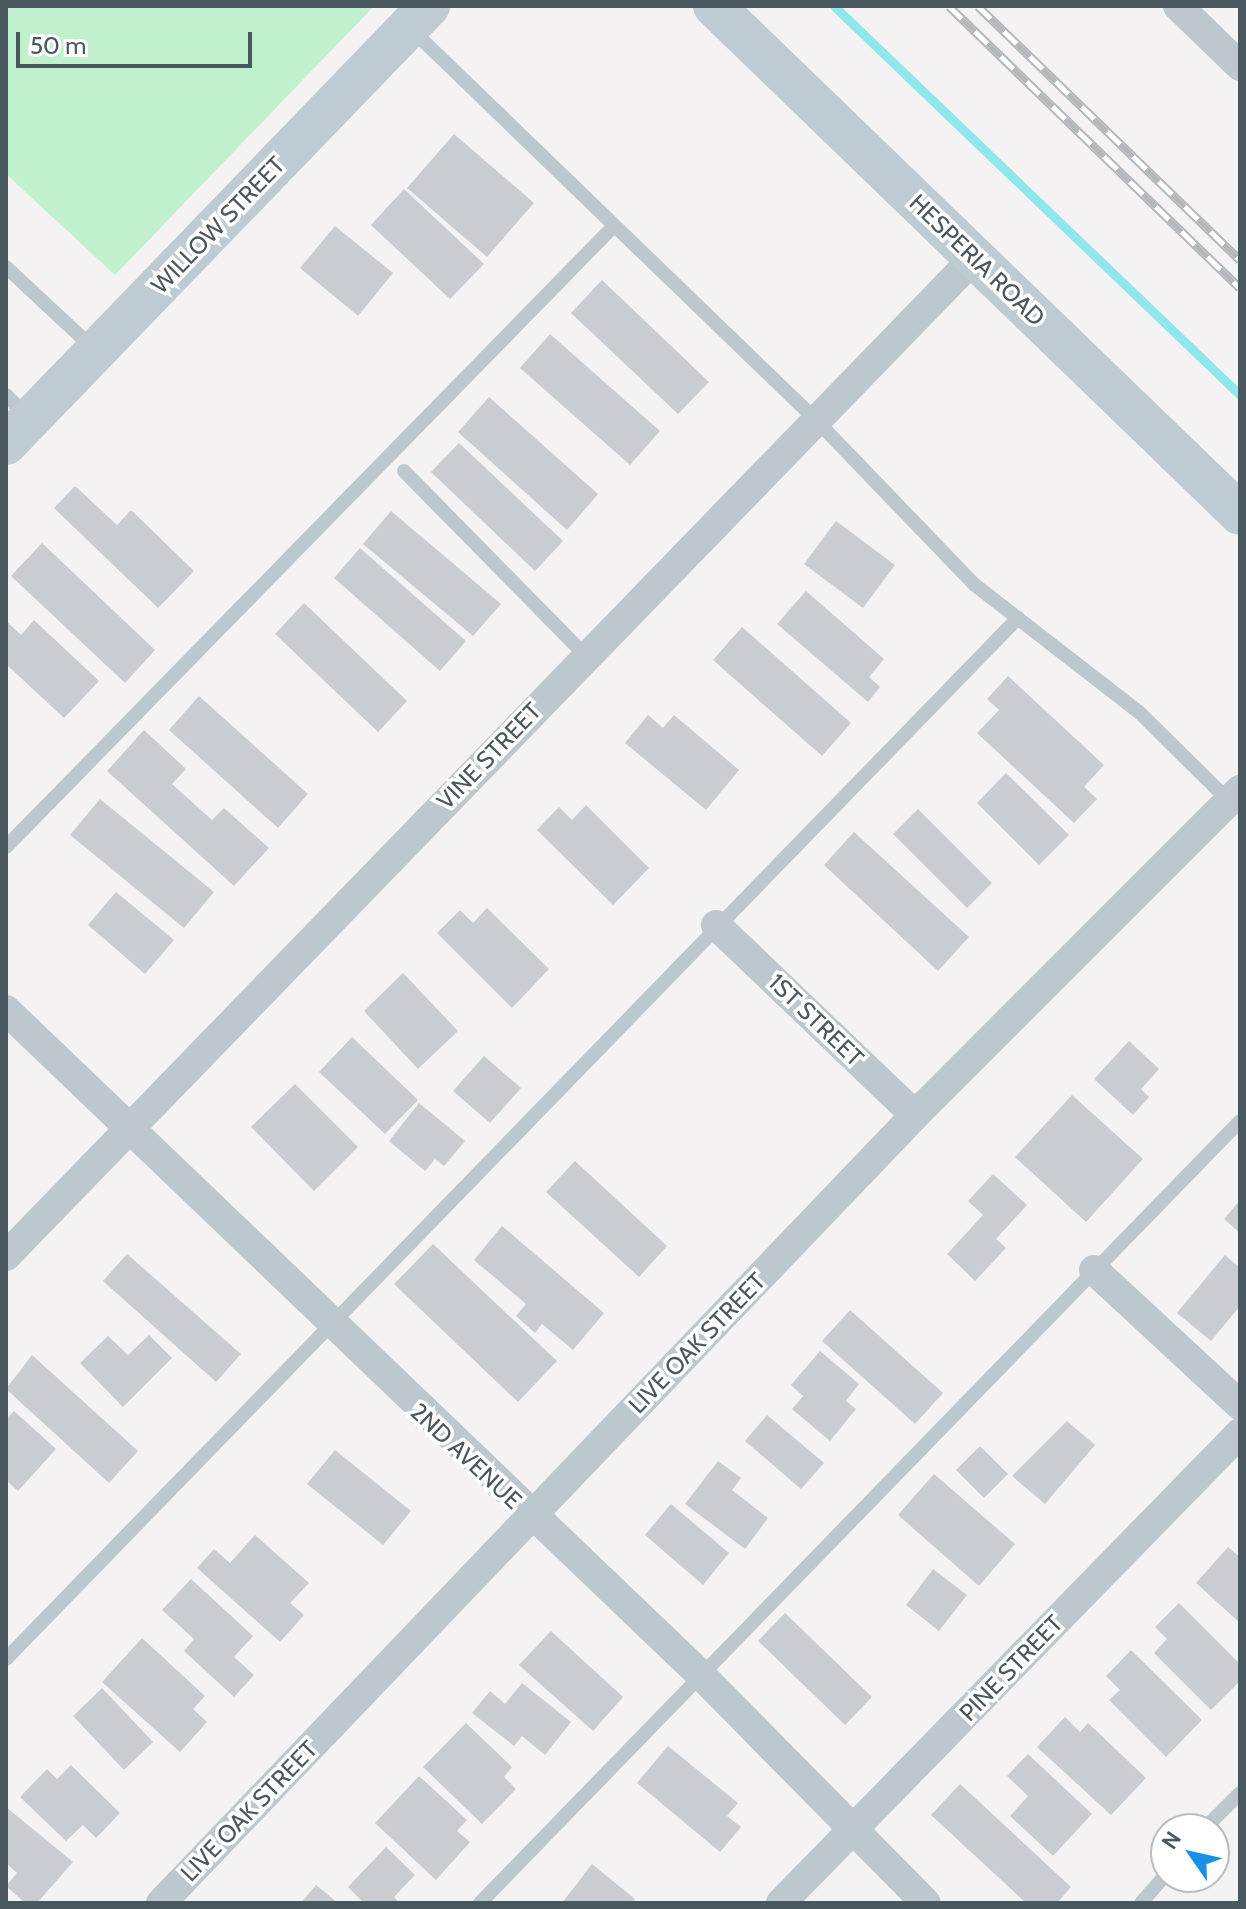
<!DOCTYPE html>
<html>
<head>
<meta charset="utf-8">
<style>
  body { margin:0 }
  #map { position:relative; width:1246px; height:1909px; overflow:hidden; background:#f4f2f2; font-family:Cabin,sans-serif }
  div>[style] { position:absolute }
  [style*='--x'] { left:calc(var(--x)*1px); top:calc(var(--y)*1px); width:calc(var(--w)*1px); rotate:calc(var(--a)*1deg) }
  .green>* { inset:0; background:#c1f0cd }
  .stream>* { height:9px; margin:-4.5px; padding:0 4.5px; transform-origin:4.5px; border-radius:4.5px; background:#8ee7ed }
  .building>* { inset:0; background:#c9cdd1 }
  .lane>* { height:14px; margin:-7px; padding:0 7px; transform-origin:7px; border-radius:7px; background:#bdc8ce }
  .street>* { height:30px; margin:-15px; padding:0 15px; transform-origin:15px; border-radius:15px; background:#bdc8ce }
  .secondary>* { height:42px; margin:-21px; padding:0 21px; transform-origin:21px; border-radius:21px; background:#becbd3 }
  .rail>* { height:9px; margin-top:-4.5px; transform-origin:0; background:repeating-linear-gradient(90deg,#fff 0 18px,#b4b8bc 0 36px); box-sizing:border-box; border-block:2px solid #b4b8bc }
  span { translate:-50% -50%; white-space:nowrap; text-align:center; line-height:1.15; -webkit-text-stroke:7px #fff; paint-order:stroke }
  .street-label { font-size:24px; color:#49585f }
  .frame { position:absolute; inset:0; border:8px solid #49585f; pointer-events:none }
  .north { position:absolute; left:1150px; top:1813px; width:80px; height:80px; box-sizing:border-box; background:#fff; border:2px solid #b6bcbf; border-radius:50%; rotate:304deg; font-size:22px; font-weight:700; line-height:32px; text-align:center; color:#49585f }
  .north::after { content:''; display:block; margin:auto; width:28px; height:36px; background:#1990e6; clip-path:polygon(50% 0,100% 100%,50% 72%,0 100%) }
  .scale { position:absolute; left:16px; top:32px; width:236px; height:36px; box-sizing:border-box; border:4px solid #49585f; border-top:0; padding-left:10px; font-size:24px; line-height:28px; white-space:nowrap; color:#49585f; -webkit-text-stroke:6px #fff; paint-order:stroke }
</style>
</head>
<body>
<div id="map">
  <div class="green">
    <i style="clip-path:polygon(6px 6px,374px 6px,115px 275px,6px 174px)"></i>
  </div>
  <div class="stream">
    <i style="--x:834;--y:6;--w:562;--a:43.77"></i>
  </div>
  <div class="building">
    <i style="clip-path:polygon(454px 134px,534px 203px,487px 257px,407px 188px)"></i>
    <i style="clip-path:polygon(404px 189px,484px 264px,450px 299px,371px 225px)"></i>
    <i style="clip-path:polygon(335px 226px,393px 273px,358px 316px,300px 268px)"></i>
    <i style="clip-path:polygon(602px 280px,709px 382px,678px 414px,571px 313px)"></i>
    <i style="clip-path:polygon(550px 334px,660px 431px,630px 465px,520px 368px)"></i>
    <i style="clip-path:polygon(489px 397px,598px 494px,567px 530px,458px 432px)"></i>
    <i style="clip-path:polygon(459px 443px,563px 541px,535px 571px,431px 472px)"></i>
    <i style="clip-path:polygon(75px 486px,117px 525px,131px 510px,194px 571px,158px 608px,54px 508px)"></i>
    <i style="clip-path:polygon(391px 511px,501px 604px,473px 636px,363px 544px)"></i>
    <i style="clip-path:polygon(836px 521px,895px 565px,863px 608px,804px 564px)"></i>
    <i style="clip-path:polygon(42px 543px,155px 650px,125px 683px,11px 576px)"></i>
    <i style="clip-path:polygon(360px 548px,466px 641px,440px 671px,334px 578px)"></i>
    <i style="clip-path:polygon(806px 591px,884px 659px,869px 677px,880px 687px,868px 702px,777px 624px)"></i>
    <i style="clip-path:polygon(304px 603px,407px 701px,378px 732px,275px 634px)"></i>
    <i style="clip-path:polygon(34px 620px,99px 681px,64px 718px,6px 664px,6px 621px,21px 635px)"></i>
    <i style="clip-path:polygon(742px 627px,851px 723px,822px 756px,713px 660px)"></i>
    <i style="clip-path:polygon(1008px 676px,1104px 765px,1084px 787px,1097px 799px,1074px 823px,977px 733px,999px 710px,987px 699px)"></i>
    <i style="clip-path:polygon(199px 696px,308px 794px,278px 828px,169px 730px)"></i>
    <i style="clip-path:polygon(648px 715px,663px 728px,674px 715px,739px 770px,706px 810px,625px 743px)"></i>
    <i style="clip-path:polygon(144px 730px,186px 769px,172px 784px,212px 820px,224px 808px,269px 848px,234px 886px,107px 771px)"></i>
    <i style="clip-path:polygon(1006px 773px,1069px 835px,1039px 865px,977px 803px)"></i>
    <i style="clip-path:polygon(100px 799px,214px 892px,184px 928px,70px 835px)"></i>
    <i style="clip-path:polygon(586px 805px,649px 868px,613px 905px,537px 830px,559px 807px,572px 820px)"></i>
    <i style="clip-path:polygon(918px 809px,992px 883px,967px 908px,893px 834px)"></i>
    <i style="clip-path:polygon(854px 832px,969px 937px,938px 971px,824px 865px)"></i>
    <i style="clip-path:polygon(116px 892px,174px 940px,145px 974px,88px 925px)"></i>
    <i style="clip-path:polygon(487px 908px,549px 969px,512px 1008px,437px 933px,460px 910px,473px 923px)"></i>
    <i style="clip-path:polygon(403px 973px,458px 1031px,418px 1069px,364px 1011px)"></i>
    <i style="clip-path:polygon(352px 1037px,418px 1100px,385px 1134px,319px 1072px)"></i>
    <i style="clip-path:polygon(1129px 1041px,1159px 1069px,1141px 1089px,1149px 1097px,1133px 1115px,1094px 1079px)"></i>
    <i style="clip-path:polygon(484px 1056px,521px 1088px,490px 1123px,453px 1091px)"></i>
    <i style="clip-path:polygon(295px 1084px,358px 1147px,314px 1191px,251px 1127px)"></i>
    <i style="clip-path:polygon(1072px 1095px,1143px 1159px,1086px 1222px,1015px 1157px)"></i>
    <i style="clip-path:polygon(419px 1103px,465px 1141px,444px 1166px,435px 1159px,425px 1171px,389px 1141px)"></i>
    <i style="clip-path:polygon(575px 1161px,667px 1246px,639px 1277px,546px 1192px)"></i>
    <i style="clip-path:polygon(993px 1174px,1027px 1205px,996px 1239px,1006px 1248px,975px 1281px,947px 1254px,983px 1215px,968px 1201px)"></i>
    <i style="clip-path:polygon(1240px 1200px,1240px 1233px,1224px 1219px)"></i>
    <i style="clip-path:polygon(502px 1226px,604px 1313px,573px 1350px,542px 1324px,535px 1333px,516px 1316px,526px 1304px,474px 1260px)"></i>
    <i style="clip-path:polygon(433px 1244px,557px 1361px,518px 1402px,394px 1284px)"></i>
    <i style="clip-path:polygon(127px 1254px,241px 1354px,216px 1382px,103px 1281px)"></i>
    <i style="clip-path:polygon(1225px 1255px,1240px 1268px,1240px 1306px,1211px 1341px,1177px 1313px)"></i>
    <i style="clip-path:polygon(850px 1310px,943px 1393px,915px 1424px,822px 1341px)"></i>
    <i style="clip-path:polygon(149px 1335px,172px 1358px,123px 1407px,80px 1363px,108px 1336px,128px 1355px)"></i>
    <i style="clip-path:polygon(820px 1351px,859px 1384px,846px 1401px,856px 1409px,830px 1441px,792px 1409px,803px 1396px,791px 1385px)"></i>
    <i style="clip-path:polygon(32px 1355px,138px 1451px,109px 1483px,6px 1389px)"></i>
    <i style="clip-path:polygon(14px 1411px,56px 1449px,18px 1491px,6px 1480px,6px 1419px)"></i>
    <i style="clip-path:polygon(767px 1415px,824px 1463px,801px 1489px,745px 1441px)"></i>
    <i style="clip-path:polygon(1067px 1421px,1095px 1445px,1045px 1504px,1012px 1476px)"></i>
    <i style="clip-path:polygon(980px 1446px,1008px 1474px,984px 1498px,956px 1470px)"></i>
    <i style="clip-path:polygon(335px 1450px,411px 1511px,383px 1545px,307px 1484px)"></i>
    <i style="clip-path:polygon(718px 1461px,741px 1478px,732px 1490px,768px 1518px,745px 1549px,685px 1504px)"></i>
    <i style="clip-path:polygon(934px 1474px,1015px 1544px,979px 1586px,898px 1515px)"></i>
    <i style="clip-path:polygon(671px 1504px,729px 1553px,703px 1585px,645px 1535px)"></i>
    <i style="clip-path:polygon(255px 1535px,309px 1583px,290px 1603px,304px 1615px,280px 1642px,197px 1568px,214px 1549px,230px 1563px)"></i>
    <i style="clip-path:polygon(1228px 1547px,1240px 1557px,1240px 1623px,1196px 1583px)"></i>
    <i style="clip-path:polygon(933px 1569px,967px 1595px,939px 1631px,906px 1605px)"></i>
    <i style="clip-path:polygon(191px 1579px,253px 1636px,234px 1657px,254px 1675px,234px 1697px,184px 1651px,194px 1639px,162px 1610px)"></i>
    <i style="clip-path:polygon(1179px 1603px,1240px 1664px,1240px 1681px,1211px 1710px,1154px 1653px,1167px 1639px,1155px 1627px)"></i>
    <i style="clip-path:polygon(785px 1613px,872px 1697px,845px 1725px,758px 1641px)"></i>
    <i style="clip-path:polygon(551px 1631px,623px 1697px,593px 1731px,519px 1665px)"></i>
    <i style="clip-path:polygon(142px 1638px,205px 1696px,193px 1709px,207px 1722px,180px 1752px,102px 1682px)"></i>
    <i style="clip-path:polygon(1131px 1650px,1202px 1720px,1166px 1757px,1109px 1700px,1120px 1690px,1106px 1676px)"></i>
    <i style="clip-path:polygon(522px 1683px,571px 1722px,545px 1755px,522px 1736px,514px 1746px,472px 1713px,490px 1691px,505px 1704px)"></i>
    <i style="clip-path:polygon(102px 1688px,153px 1742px,124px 1770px,73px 1716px)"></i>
    <i style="clip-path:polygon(1065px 1717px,1080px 1732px,1088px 1723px,1146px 1778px,1111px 1815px,1037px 1747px)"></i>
    <i style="clip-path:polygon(466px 1723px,512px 1767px,504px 1777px,516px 1789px,482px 1824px,423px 1767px)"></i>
    <i style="clip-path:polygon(668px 1746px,738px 1803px,727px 1816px,741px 1827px,720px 1852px,637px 1783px)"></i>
    <i style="clip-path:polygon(1028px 1754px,1092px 1814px,1053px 1856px,1010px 1816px,1028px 1796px,1007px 1776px)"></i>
    <i style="clip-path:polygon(71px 1765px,120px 1813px,96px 1838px,83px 1825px,66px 1841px,20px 1797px,47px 1769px,57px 1779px)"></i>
    <i style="clip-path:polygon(419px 1776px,467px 1820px,457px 1831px,470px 1842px,436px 1880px,375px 1823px)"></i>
    <i style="clip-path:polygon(960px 1784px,1071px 1887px,1057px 1903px,1026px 1903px,931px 1815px)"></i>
    <i style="clip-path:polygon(6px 1807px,73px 1862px,37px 1903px,25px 1903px,6px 1886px,17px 1873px,6px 1863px)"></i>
    <i style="clip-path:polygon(386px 1847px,415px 1875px,394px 1897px,400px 1903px,364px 1903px,348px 1887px)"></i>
    <i style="clip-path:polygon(592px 1864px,635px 1899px,632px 1903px,562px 1903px)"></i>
    <i style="clip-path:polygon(316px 1885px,338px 1903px,301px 1903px)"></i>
  </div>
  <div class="lane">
    <i style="--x:412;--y:30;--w:562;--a:43.99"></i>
    <i style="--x:816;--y:420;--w:229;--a:46.1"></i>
    <i style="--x:975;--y:585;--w:207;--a:37.8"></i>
    <i style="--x:1139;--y:712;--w:127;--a:44.7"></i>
    <i style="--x:6;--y:267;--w:119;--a:43"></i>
    <i style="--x:6;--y:395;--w:30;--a:45"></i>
    <i style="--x:404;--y:471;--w:260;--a:45.5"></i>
    <i style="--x:6;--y:847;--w:866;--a:-45.61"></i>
    <i style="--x:6;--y:1659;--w:1452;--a:-45.81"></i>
    <i style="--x:1204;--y:1829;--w:51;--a:-45"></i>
    <i style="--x:480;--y:1903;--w:1090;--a:-45.82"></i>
    <i style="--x:1141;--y:1903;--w:38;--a:-49"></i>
  </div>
  <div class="street">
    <i style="--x:1178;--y:6;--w:86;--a:44.1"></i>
    <i style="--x:716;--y:925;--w:275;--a:43.7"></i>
    <i style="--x:6;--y:1010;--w:965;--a:43.74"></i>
    <i style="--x:703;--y:1677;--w:317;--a:45.4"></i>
    <i style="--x:6;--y:1256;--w:1390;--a:-45.87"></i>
    <i style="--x:1094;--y:1270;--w:199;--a:42.8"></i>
    <i style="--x:161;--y:1903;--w:1091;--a:-46.26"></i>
    <i style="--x:915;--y:1115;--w:460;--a:-45"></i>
    <i style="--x:781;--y:1903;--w:657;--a:-45.68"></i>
  </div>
  <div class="secondary">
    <i style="--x:714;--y:6;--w:731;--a:44"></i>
    <i style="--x:6;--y:444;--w:609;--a:-46"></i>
  </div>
  <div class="rail">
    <i style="--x:949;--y:6;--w:405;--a:44.1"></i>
    <i style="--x:978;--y:6;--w:365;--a:44.1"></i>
  </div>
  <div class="street-label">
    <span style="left:218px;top:225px;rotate:-46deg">WILLOW STREET</span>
    <span style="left:977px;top:260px;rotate:44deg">HESPERIA ROAD</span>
    <span style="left:489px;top:756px;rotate:-46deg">VINE STREET</span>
    <span style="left:816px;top:1020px;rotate:44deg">1ST STREET</span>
    <span style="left:697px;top:1343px;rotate:-46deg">LIVE OAK STREET</span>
    <span style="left:466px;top:1456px;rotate:43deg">2ND AVENUE</span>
    <span style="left:1011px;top:1668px;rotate:-46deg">PINE STREET</span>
    <span style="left:249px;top:1811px;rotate:-46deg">LIVE OAK STREET</span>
  </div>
  <div class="frame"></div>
  <div class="north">N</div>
  <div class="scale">50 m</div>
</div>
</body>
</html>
